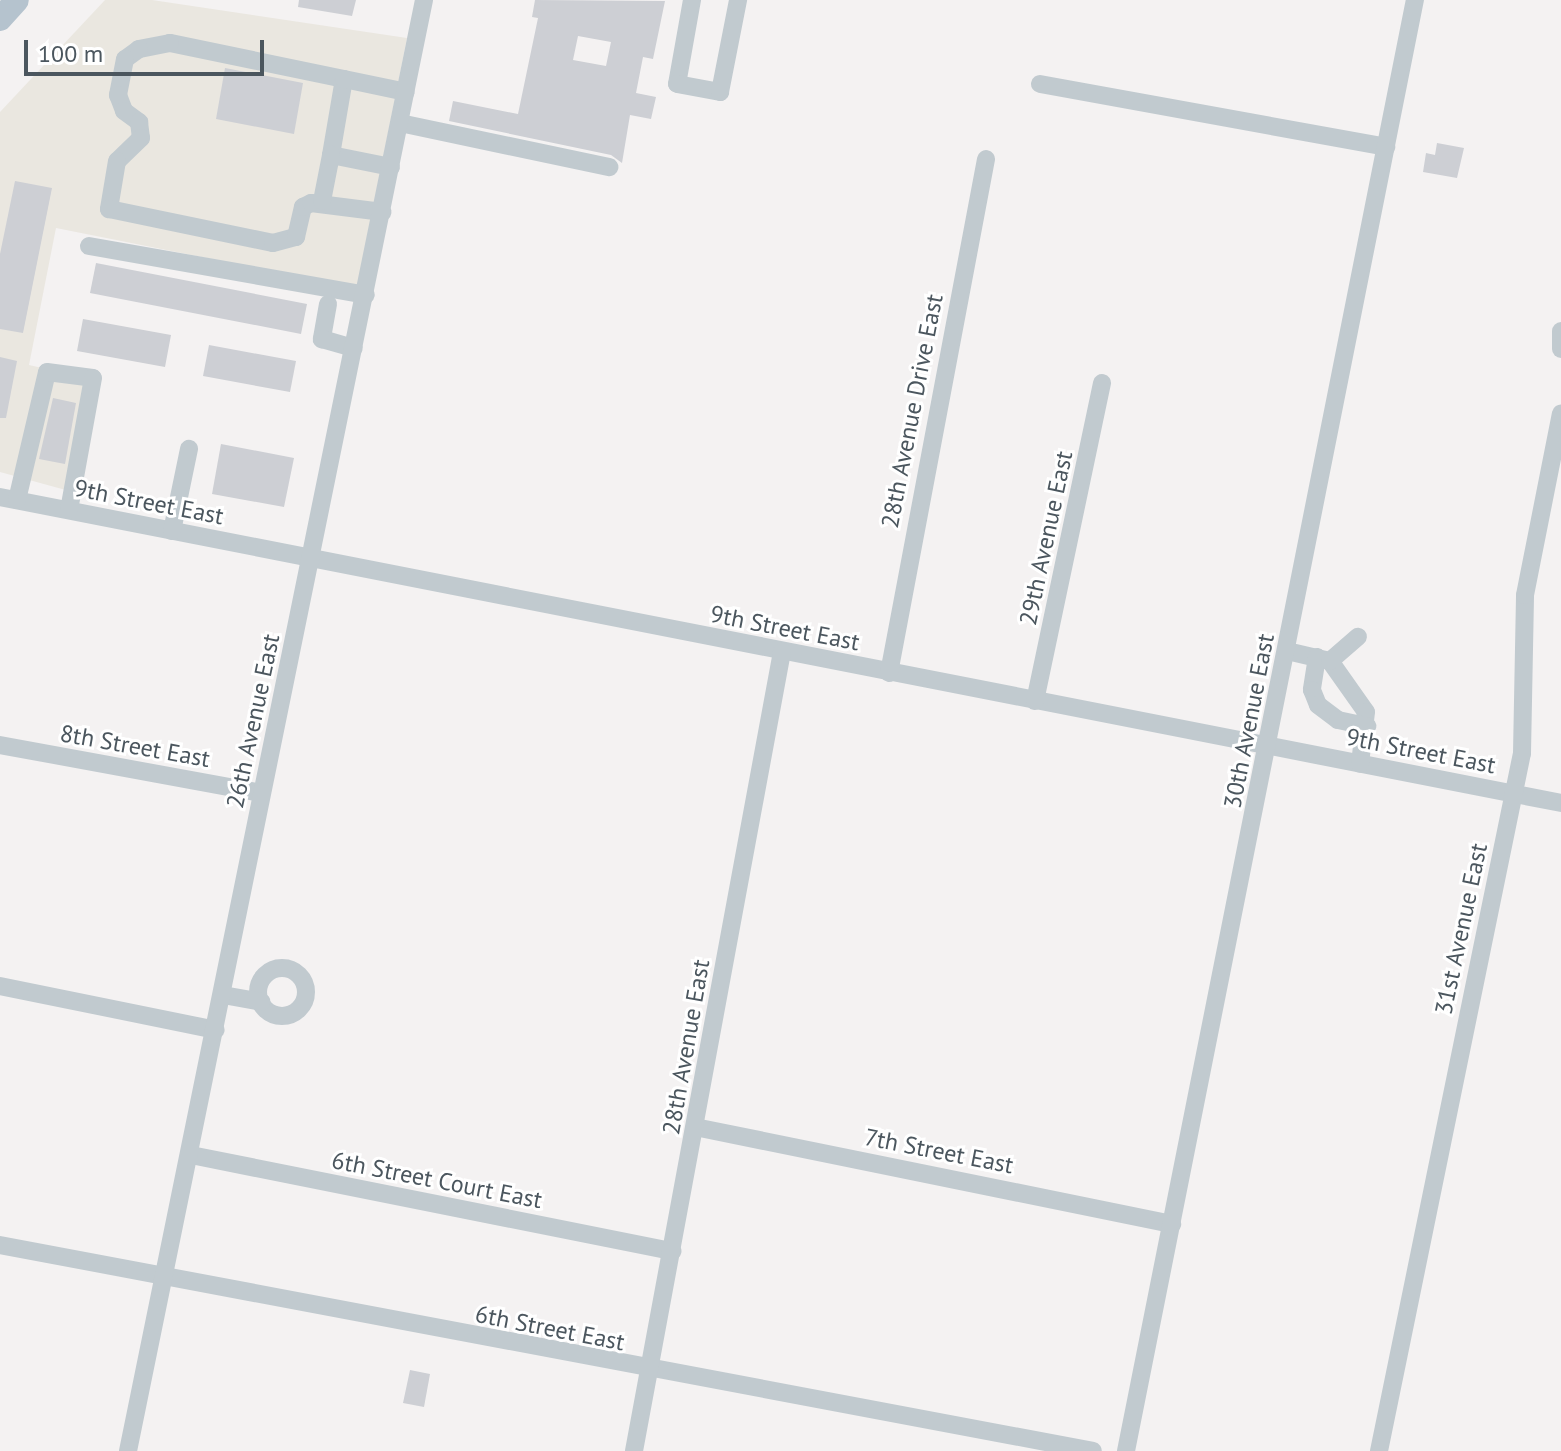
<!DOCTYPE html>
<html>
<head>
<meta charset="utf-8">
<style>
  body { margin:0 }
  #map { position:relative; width:1561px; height:1451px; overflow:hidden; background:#f4f2f2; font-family:"PT Sans",sans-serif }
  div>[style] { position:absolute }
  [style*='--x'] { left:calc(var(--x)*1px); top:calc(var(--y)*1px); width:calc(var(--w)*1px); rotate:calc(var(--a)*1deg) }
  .commercial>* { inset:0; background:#eae7e0 }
  .building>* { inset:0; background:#cdcfd4 }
  .minor>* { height:18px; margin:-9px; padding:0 9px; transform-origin:9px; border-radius:9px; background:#c1cacf }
  .minor>.ring { margin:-9px; padding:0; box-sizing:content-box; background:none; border:18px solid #c1cacf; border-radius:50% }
  .major>* { height:24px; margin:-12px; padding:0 12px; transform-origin:12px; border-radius:12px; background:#b5c3ce }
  span { translate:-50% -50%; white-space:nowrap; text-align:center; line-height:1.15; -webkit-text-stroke:6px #fff; paint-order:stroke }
  .street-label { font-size:24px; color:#4b565e }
  .scale { position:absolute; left:24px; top:40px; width:240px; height:36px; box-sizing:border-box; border:4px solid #4b565e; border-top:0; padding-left:10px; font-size:24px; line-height:28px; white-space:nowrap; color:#4b565e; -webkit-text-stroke:6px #fff; paint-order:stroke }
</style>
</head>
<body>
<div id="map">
  <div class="commercial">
    <i style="clip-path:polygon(105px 0,152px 0,407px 38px,357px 288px,56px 228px,29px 365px,100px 381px,73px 492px,0 472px,0 112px)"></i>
  </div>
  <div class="building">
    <i style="clip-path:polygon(299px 0,356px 0,352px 16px,298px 7px)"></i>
    <i style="clip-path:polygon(evenodd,535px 0,665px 1px,653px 59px,643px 57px,636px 93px,656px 97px,651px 119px,630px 115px,622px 163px,611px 155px,449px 121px,453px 101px,518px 114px,538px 18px,532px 17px,535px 0,578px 36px,611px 42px,606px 66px,573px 60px,578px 36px)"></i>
    <i style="clip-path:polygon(225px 68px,303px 83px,294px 134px,216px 119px)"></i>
    <i style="clip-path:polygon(1437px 143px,1464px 148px,1457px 178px,1423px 172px,1426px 153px,1435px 155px)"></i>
    <i style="clip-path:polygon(15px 181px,52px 188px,23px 333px,0 329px,0 254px)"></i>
    <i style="clip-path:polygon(96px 263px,307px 304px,301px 334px,90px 293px)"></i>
    <i style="clip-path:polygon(83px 319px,171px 335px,165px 367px,77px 351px)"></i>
    <i style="clip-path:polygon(209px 345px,296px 361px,290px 392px,203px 376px)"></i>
    <i style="clip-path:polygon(0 357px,17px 361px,6px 418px,0 418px)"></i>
    <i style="clip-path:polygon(53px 398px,76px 403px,65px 464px,39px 459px)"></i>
    <i style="clip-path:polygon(221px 444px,294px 458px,284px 507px,212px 494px)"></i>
    <i style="clip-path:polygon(410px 1370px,430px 1374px,424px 1407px,403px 1403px)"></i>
  </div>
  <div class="minor">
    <i style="--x:692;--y:0;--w:85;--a:100.1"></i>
    <i style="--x:677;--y:84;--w:44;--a:10.5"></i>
    <i style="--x:720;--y:92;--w:94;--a:-78.9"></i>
    <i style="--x:344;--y:79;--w:178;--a:-168.3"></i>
    <i style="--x:170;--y:43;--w:32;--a:169"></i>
    <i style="--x:139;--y:49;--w:17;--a:144"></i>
    <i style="--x:125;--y:59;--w:37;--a:101"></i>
    <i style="--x:118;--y:95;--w:17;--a:69"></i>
    <i style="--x:124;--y:111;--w:19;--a:36"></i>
    <i style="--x:139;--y:122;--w:16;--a:83"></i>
    <i style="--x:141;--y:138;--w:33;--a:136"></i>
    <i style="--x:117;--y:161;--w:49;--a:99.5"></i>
    <i style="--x:109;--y:209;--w:167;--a:11.7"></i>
    <i style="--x:273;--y:243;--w:24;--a:-15"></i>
    <i style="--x:296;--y:237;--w:31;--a:-77"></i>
    <i style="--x:303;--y:207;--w:9;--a:-27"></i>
    <i style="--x:311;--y:203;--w:72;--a:7.2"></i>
    <i style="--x:1040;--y:84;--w:352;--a:10.3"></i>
    <i style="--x:400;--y:123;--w:214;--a:11.9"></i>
    <i style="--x:391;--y:167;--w:61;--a:-168.7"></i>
    <i style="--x:331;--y:155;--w:77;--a:-80.3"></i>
    <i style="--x:344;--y:79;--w:63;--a:11.8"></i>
    <i style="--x:322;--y:201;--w:47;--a:-78.9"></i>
    <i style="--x:89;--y:246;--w:281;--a:10"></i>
    <i style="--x:328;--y:304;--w:36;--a:100"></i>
    <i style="--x:322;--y:339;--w:33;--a:16"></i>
    <i style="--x:1561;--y:331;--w:18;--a:90"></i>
    <i style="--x:0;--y:497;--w:1591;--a:11.09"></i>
    <i style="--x:17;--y:500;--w:131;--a:-76.8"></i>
    <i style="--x:47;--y:372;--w:46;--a:7.4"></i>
    <i style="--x:93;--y:378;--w:134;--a:100.3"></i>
    <i style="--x:172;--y:531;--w:84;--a:-78.3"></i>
    <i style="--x:1287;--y:651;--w:44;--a:13.1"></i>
    <i style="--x:1330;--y:661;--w:62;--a:54.8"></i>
    <i style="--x:1366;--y:712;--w:52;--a:96.6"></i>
    <i style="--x:1317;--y:657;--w:33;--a:99"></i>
    <i style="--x:1312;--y:690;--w:16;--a:68"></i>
    <i style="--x:1318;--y:705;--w:25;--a:37"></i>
    <i style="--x:1338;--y:720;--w:30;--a:12"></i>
    <i style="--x:1330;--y:661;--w:37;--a:-41"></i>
    <i style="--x:889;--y:673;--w:523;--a:-79.31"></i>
    <i style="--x:1035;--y:701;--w:325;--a:-78.1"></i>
    <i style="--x:0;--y:745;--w:265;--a:10.4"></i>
    <i class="ring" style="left:258px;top:968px;width:30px;height:30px"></i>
    <i style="--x:0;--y:986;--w:220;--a:11.5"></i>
    <i style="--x:223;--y:995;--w:39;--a:10"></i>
    <i style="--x:695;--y:1127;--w:487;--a:11.5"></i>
    <i style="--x:191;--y:1155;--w:491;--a:11.3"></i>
    <i style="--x:0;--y:1245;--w:1112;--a:10.67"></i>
    <i style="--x:128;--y:1451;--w:1481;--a:-78.47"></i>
    <i style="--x:634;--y:1451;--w:813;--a:-79.51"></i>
    <i style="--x:1126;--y:1451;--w:1480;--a:-78.74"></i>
    <i style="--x:1379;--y:1451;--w:712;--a:-78.42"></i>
    <i style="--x:1522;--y:753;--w:158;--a:-88.9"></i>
    <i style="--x:1525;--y:595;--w:185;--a:-78.8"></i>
  </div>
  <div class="major">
    <i style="--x:0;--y:19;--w:25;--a:-48"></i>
  </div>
  <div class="street-label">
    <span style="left:912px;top:411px;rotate:-79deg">28th Avenue Drive East</span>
    <span style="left:149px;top:502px;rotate:11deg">9th Street East</span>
    <span style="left:1046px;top:538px;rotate:-78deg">29th Avenue East</span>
    <span style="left:785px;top:628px;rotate:11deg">9th Street East</span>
    <span style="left:253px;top:721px;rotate:-78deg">26th Avenue East</span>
    <span style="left:1249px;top:721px;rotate:-79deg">30th Avenue East</span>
    <span style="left:135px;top:746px;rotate:10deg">8th Street East</span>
    <span style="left:1421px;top:751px;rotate:11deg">9th Street East</span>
    <span style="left:1461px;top:929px;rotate:-78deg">31st Avenue East</span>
    <span style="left:686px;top:1047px;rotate:-80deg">28th Avenue East</span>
    <span style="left:939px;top:1151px;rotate:11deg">7th Street East</span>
    <span style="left:437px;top:1180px;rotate:11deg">6th Street Court East</span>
    <span style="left:550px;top:1328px;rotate:11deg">6th Street East</span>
  </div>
  <div class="scale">100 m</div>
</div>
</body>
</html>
